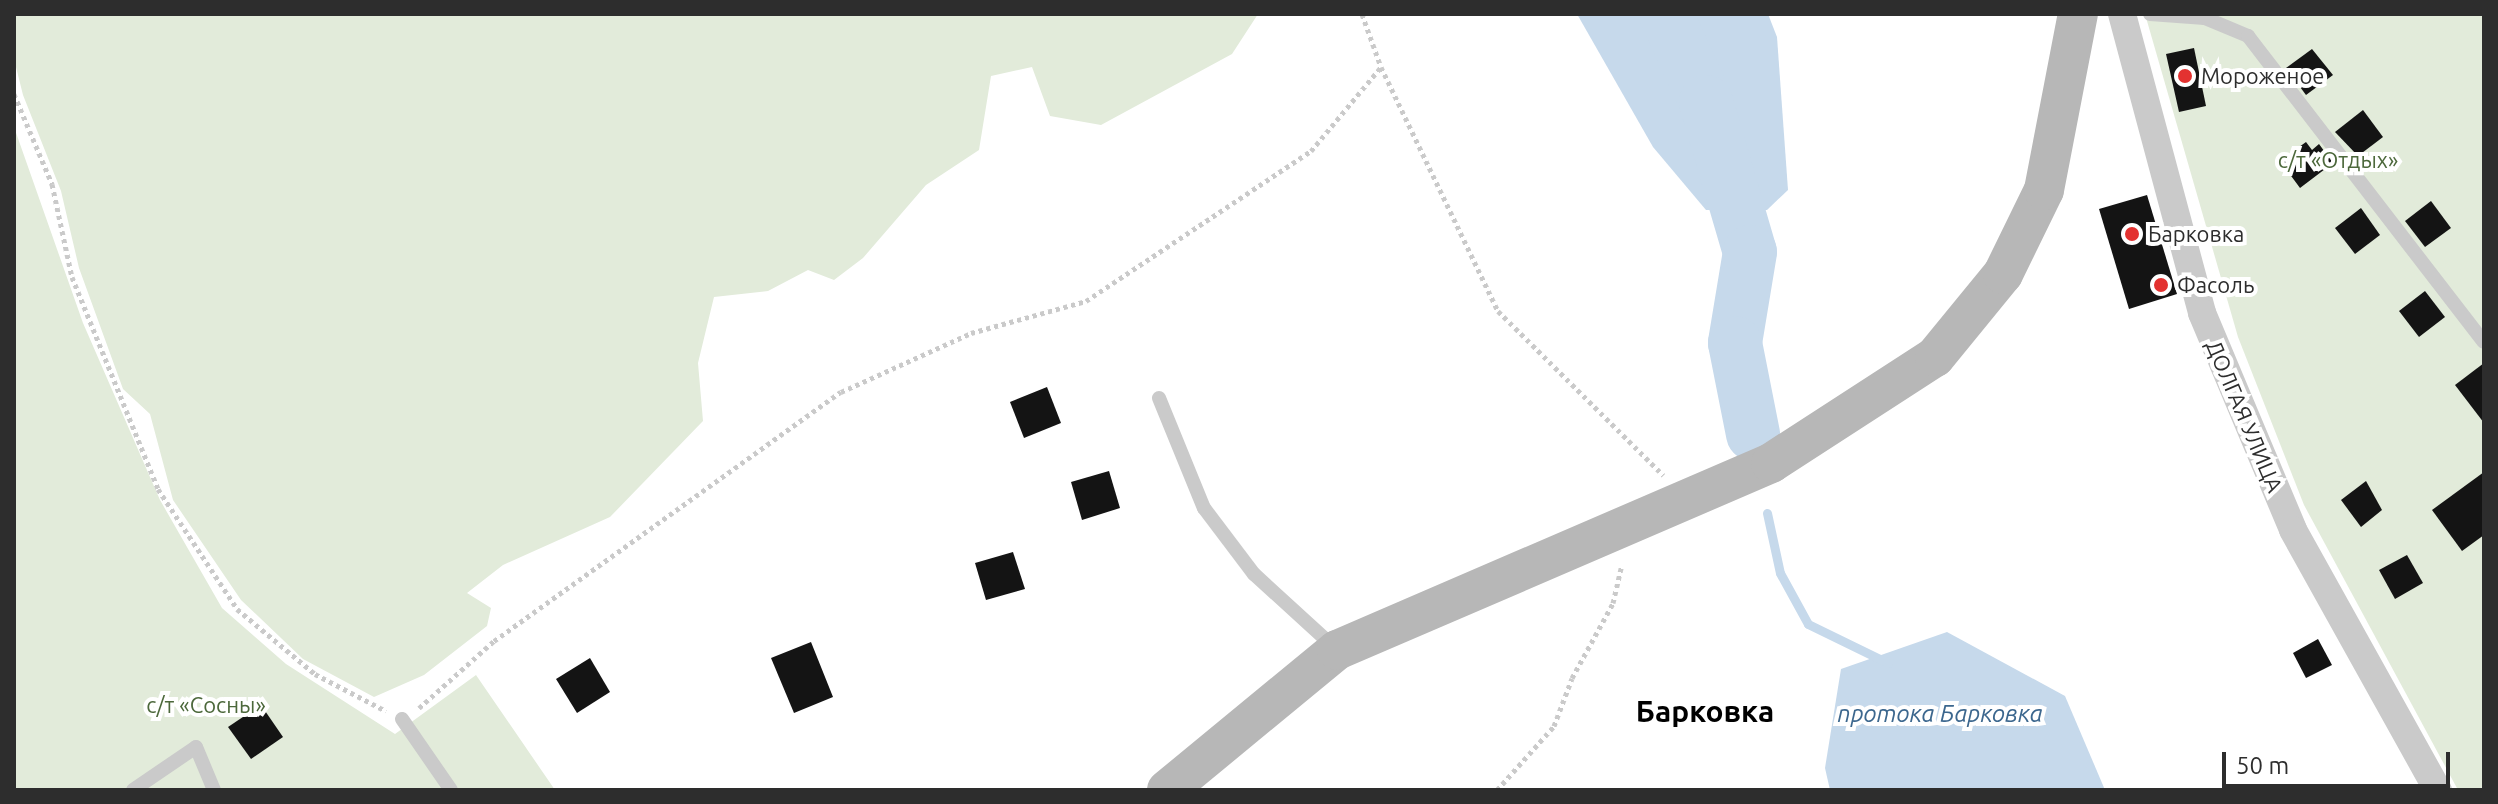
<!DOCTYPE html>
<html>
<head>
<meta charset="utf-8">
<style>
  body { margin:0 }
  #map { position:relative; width:2498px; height:804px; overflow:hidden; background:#fff; font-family:Ubuntu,sans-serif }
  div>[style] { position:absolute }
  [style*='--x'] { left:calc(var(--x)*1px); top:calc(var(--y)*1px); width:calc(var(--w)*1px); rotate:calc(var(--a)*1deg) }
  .green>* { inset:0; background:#e2ebda }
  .water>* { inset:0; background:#c6d9eb }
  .stream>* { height:9px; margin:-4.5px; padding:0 4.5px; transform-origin:4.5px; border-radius:4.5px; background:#c6d9eb }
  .river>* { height:54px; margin:-27px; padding:0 27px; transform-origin:27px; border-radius:27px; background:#c6d9eb }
  .building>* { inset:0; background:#141414 }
  .path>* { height:5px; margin-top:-2.5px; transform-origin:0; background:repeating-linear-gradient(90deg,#cacaca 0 4px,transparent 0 8px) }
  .lane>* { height:14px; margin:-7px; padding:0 7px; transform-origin:7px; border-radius:7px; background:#cacaca }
  .street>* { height:28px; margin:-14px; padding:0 14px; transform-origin:14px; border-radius:14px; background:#cacaca }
  .secondary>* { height:40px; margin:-20px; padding:0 20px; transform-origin:20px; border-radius:20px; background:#b7b7b7 }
  .dots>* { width:22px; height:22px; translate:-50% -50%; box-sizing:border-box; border:4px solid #fff; border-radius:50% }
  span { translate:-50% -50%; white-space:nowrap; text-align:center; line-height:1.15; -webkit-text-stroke:8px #fff; paint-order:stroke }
  .poi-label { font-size:22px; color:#2d2d2d }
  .left { translate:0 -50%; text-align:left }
  .park-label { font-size:22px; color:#4c683b }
  .street-label { font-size:22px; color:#2d2d2d }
  .water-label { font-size:24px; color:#3c678e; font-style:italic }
  .district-label { font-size:30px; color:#000; font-weight:700 }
  .frame { position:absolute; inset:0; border:16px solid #2d2d2d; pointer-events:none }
  .scale { position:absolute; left:2222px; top:752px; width:228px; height:36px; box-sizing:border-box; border:4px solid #2d2d2d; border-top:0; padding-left:10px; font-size:24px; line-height:28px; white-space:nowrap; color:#2d2d2d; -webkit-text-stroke:6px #fff; paint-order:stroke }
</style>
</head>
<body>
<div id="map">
  <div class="green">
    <i style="clip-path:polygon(14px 14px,1258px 14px,1232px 54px,1101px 125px,1050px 116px,1032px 67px,991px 76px,979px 150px,926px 185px,863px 258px,834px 280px,808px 270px,768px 291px,714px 297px,698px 363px,703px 421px,610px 517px,503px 565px,467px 593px,491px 608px,487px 626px,424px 675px,374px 697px,303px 659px,241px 600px,173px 500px,150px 414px,123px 389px,79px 268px,61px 191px,23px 95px,14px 59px)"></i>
    <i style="clip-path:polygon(2145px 14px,2484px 14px,2484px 790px,2458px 790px,2304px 505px,2238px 337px)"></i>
    <i style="clip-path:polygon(14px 127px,83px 323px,160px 500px,222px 608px,286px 664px,395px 734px,476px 675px,555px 790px,14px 790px)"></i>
  </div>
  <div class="water">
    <i style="clip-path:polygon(1577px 14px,1768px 14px,1777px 37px,1788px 190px,1767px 210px,1706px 210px,1653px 147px)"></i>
    <i style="clip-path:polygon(1947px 632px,2065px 696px,2105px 790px,1830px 790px,1825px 768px,1841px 669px)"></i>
  </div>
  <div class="stream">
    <i style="--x:1767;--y:513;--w:61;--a:77.8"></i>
    <i style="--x:1780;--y:573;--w:58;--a:61.2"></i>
    <i style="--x:1808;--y:624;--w:89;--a:26"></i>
  </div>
  <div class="river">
    <i style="--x:1666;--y:14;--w:97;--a:65.6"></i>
    <i style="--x:1706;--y:102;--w:156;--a:73.7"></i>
    <i style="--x:1750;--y:252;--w:92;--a:99.4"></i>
    <i style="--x:1735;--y:343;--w:93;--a:78.8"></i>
  </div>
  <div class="building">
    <i style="clip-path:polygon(2194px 48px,2206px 106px,2179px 112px,2166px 54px)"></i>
    <i style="clip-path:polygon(2312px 49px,2333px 75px,2306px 95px,2286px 68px)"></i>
    <i style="clip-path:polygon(2363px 110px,2383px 137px,2358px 156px,2335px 132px)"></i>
    <i style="clip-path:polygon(2306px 142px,2312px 150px,2319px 144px,2333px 163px,2300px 188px,2280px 161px)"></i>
    <i style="clip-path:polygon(2147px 195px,2177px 294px,2129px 309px,2099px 209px)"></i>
    <i style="clip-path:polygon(2431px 201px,2451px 228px,2425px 247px,2405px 221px)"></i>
    <i style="clip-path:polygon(2361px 208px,2380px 235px,2355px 254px,2335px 228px)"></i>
    <i style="clip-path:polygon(2425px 291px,2445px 317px,2419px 337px,2399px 311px)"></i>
    <i style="clip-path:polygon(2484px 363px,2484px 423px,2455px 385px)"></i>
    <i style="clip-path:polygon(1047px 387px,1061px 423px,1024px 438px,1010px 402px)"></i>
    <i style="clip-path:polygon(1109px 471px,1120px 508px,1082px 520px,1071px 482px)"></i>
    <i style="clip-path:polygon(2484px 472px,2484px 535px,2462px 551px,2432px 510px)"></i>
    <i style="clip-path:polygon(2366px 481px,2382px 510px,2361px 527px,2341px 500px)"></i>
    <i style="clip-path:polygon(1013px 552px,1025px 589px,986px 600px,975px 563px)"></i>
    <i style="clip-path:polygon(2407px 555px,2423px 583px,2395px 599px,2379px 570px)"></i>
    <i style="clip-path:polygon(2318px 639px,2332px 665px,2306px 678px,2293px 653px)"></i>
    <i style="clip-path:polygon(811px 642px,833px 697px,794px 713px,771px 658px)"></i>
    <i style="clip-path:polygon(590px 658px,610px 692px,577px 713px,556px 679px)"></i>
    <i style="clip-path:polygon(261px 705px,283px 737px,251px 759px,228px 727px)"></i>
  </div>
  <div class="path">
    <i style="--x:1362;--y:14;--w:56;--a:70.3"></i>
    <i style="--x:1381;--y:67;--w:271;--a:64.4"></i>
    <i style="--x:1498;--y:311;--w:233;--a:44.8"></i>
    <i style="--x:14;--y:94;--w:98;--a:67.1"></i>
    <i style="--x:52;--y:184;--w:95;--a:77.9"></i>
    <i style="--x:72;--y:277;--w:229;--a:67.9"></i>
    <i style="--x:158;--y:489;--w:144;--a:56.6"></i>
    <i style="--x:237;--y:609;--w:102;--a:39.8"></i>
    <i style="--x:315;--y:674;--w:80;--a:27.5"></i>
    <i style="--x:419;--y:708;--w:101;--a:-41.8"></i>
    <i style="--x:494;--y:641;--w:427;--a:-35.7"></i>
    <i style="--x:841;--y:392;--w:143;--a:-24.4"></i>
    <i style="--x:971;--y:333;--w:119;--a:-15.5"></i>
    <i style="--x:1086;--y:301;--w:270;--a:-33.7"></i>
    <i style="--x:1311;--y:151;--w:109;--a:-50.2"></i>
    <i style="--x:1497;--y:790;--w:86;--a:-48.3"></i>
    <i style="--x:1554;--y:726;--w:51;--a:-69.4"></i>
    <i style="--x:1572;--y:678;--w:85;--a:-61.3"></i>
    <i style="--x:1613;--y:603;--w:37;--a:-77"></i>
  </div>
  <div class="lane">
    <i style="--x:2150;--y:14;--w:55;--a:4.2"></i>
    <i style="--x:2205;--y:18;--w:47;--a:22.7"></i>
    <i style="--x:2248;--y:36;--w:386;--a:52.4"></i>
    <i style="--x:1159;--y:398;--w:119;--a:67.8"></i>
    <i style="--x:1204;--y:508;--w:83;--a:52.9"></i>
    <i style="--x:1254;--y:574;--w:111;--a:42.4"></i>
    <i style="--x:402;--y:719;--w:86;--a:55.4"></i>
    <i style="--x:133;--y:790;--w:76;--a:-34.3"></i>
    <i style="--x:196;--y:747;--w:47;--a:67.3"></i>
  </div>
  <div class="street">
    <i style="--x:2122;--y:14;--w:310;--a:75"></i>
    <i style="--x:2202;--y:313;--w:235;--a:67.2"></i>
    <i style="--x:2293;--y:530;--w:298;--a:60.9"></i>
  </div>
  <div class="secondary">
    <i style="--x:1167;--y:790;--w:220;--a:-39.5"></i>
    <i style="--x:1337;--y:650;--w:473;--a:-23.3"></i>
    <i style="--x:1771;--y:463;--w:195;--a:-32.9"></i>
    <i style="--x:1935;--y:357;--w:107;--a:-50.7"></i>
    <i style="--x:2003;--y:274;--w:93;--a:-64"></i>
    <i style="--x:2044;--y:190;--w:179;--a:-79.1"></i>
  </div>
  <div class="dots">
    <i style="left:2185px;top:76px;background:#e33230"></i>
    <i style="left:2132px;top:234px;background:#e33230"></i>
    <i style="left:2161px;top:285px;background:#e33230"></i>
  </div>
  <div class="poi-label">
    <span class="left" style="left:2201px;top:76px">Мороженое</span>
    <span class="left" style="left:2148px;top:234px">Барковка</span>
    <span class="left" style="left:2177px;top:285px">Фасоль</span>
  </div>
  <div class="park-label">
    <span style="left:2338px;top:160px">с/т «Отдых»</span>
    <span style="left:206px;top:705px">с/т «Сосны»</span>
  </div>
  <div class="street-label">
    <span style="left:2245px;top:416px;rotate:67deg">ДОЛГАЯ УЛИЦА</span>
  </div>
  <div class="water-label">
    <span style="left:1940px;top:714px">протока Барковка</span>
  </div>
  <div class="district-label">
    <span style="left:1705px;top:711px">Барковка</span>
  </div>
  <div class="frame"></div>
  <div class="scale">50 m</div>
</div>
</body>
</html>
